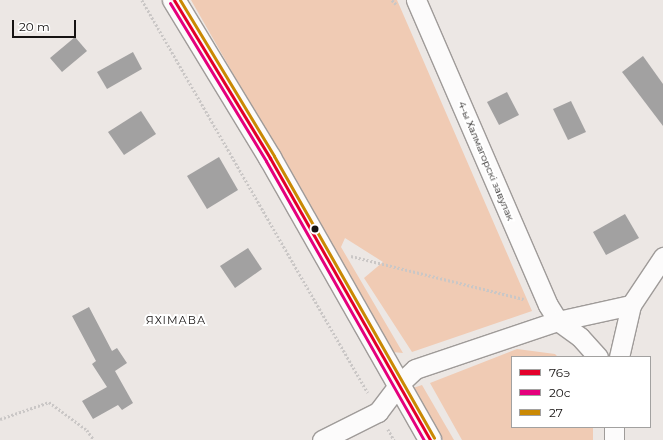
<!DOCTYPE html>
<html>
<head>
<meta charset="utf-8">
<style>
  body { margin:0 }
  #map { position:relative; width:663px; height:440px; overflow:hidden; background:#ece7e4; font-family:Montserrat,sans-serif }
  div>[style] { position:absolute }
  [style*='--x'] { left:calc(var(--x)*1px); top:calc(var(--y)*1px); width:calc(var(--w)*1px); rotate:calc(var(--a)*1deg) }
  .green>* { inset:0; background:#f0cbb4 }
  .building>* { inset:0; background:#a2a1a1 }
  .path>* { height:2.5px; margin-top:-1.25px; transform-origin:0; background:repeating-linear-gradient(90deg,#cac7c6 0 2px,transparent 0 4px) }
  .roads { filter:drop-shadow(1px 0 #9f9b99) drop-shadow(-1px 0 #9f9b99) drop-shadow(0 1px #9f9b99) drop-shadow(0 -1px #9f9b99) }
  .street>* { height:19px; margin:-9.5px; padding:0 9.5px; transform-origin:9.5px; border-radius:9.5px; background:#fcfbfb }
  .secondary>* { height:22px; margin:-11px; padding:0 11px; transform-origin:11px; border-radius:11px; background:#fcfbfb }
  .bus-1>* { height:3px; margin:-1.5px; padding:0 1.5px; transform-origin:1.5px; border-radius:1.5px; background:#e4002b }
  .bus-2>* { height:3px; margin:-1.5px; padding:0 1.5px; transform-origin:1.5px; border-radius:1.5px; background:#e5007d }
  .bus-3>* { height:3px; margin:-1.5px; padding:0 1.5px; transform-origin:1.5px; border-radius:1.5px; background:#ca8904 }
  .dots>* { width:11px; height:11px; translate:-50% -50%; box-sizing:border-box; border:2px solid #fff; border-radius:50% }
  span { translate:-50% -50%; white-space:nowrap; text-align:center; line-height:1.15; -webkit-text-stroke:4px #fff; paint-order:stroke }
  .street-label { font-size:10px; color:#161312 }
  .neighbourhood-label { font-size:11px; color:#161312; letter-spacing:1px }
  .legend { position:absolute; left:511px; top:356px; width:140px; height:72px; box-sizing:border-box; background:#fff; border:1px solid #a2a1a0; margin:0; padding:5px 7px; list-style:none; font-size:12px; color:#161312 }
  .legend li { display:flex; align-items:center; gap:8px; height:20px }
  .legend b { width:20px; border:1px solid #a2a1a0 }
  .scale { position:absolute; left:12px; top:20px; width:64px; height:18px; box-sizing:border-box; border:2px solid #161312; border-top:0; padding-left:5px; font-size:12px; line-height:14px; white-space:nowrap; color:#161312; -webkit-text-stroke:3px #fff; paint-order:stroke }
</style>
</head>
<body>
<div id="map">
  <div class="green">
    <i style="clip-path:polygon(191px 0,397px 0,532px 311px,412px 352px,364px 278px,383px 262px,345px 238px,341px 247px,403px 353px,392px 352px)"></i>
    <i style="clip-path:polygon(517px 349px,555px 354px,558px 357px,512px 357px,512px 427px,593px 427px,593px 440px,462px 440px,430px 383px)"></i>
    <i style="clip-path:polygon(422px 385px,454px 440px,443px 440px,413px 388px)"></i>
  </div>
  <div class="building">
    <i style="clip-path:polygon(75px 37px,87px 51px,62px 72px,50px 58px)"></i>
    <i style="clip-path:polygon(133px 52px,142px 69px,107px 89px,97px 72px)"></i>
    <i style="clip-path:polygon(643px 56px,663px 84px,663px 126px,622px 72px)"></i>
    <i style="clip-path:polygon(507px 92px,519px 115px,499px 125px,487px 102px)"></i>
    <i style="clip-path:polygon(571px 101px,586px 132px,568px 140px,553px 109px)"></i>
    <i style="clip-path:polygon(141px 111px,156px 134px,124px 155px,108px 132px)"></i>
    <i style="clip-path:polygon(219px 157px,238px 190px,207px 209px,187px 176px)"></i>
    <i style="clip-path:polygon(625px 214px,639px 238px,606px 255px,593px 232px)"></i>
    <i style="clip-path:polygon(248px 248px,262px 269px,235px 288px,220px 266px)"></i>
    <i style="clip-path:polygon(89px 307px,112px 351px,117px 348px,127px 363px,115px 371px,133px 403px,122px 410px,118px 405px,93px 419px,82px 401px,107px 387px,92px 364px,96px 361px,72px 316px)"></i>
  </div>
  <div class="path">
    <i style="--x:142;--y:0;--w:453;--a:60.1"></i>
    <i style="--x:392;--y:0;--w:6;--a:45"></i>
    <i style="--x:351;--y:256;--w:178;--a:14"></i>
    <i style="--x:0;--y:419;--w:52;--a:-19.1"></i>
    <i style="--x:49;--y:402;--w:47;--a:36.4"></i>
    <i style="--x:87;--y:430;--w:12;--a:55"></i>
    <i style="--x:388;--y:429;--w:13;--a:61"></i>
  </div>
  <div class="roads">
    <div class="street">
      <i style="--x:416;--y:0;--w:332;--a:66.6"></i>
      <i style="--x:548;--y:305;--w:19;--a:58"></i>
      <i style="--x:558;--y:321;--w:27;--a:36"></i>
      <i style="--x:580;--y:337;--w:27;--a:48"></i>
      <i style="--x:619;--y:357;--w:53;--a:-77"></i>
      <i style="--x:631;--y:305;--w:58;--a:-56.3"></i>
      <i style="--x:614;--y:427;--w:13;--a:90"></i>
      <i style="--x:322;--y:440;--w:63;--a:-26.6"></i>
      <i style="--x:378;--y:412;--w:34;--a:-53"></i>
      <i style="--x:398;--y:385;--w:23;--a:-43"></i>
      <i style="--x:415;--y:369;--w:151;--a:-18.6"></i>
      <i style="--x:558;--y:321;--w:75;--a:-12.4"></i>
    </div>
    <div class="secondary">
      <i style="--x:174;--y:0;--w:185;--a:58.7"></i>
      <i style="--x:270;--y:158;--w:324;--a:60.4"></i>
    </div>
  </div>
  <div class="bus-1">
    <i style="--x:174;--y:0;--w:185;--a:58.7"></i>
    <i style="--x:270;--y:158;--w:324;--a:60.4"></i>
  </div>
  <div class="bus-2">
    <i style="--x:170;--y:3;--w:185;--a:58.7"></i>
    <i style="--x:266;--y:161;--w:321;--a:60.5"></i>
  </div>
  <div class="bus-3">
    <i style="--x:180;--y:0;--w:182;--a:58.9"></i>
    <i style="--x:274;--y:156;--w:324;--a:60.4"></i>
  </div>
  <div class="dots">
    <i style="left:315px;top:229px;background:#161312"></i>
  </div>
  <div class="street-label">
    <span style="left:486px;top:161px;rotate:67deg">4-ы Халмагорскі завулак</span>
  </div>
  <div class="neighbourhood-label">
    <span style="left:176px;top:320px">ЯХІМАВА</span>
  </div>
  <ul class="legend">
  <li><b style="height:5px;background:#e4002b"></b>76э</li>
  <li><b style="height:5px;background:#e5007d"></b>20с</li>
  <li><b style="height:5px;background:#ca8904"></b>27</li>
  </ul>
  <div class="scale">20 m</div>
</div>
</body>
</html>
